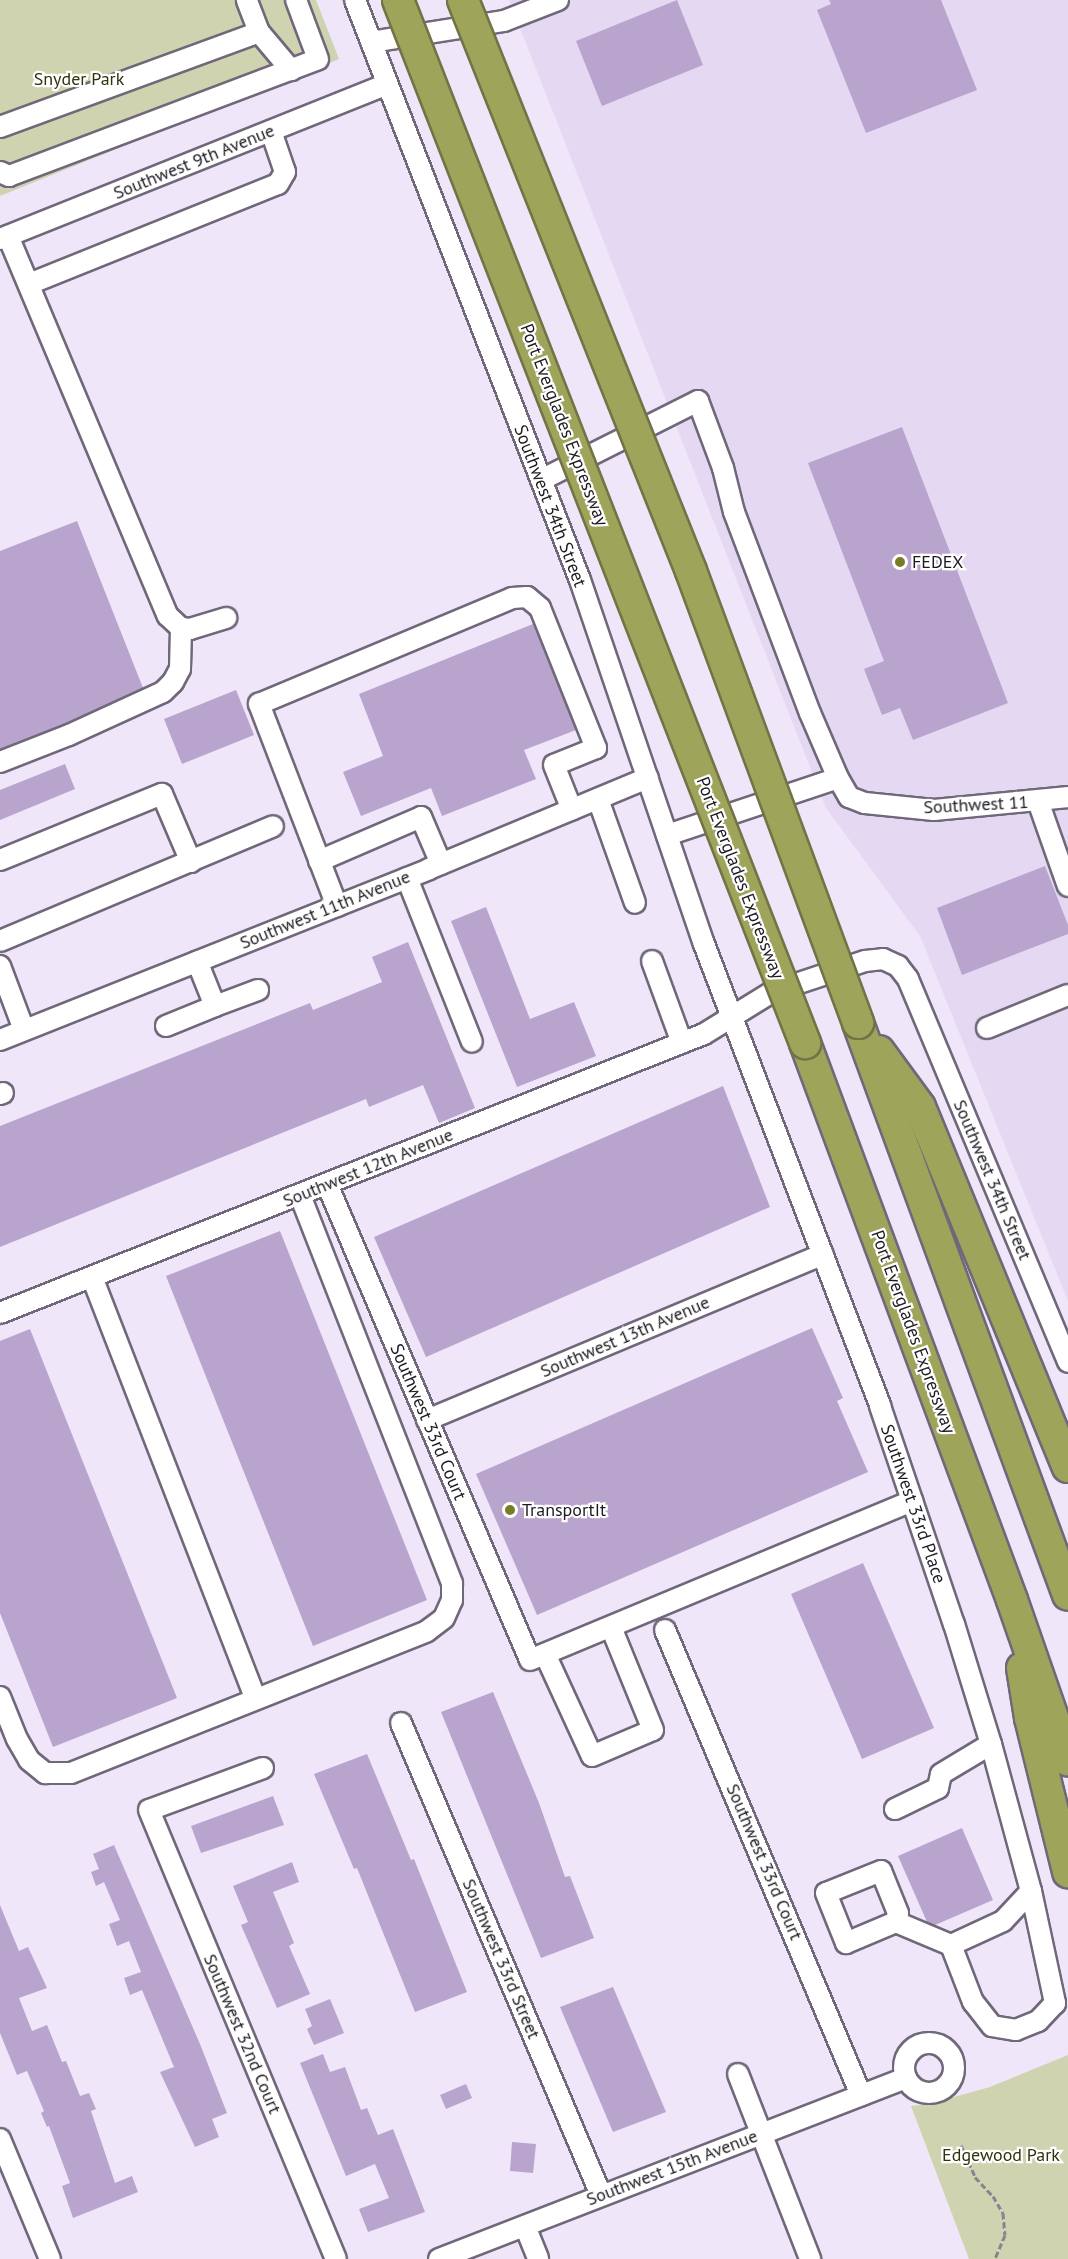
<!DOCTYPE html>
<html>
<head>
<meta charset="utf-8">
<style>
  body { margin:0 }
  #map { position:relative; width:1068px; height:2259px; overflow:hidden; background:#efe6fa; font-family:"PT Sans",sans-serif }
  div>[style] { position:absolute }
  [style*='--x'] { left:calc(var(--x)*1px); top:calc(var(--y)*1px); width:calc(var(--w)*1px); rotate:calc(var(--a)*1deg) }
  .built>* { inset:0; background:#e5d8f3 }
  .green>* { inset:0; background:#cfd3af }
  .building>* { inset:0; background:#b9a4ce }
  .path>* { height:3px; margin-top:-1.5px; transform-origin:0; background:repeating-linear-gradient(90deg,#898290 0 6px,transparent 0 9px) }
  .roads { filter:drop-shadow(2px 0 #706879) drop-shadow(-2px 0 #706879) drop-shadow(0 2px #706879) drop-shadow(0 -2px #706879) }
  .minor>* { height:20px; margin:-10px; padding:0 10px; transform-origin:10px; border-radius:10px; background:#fff }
  .minor>.ring { margin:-10px; padding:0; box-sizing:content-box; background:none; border:20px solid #fff; border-radius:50% }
  .highway>* { height:30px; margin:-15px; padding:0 15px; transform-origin:15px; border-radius:15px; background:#9fa45b }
  .bridges { filter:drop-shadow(2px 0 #727447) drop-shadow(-2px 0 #727447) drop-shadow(0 2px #727447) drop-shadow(0 -2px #727447) }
  .highway-bridge>* { height:30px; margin:-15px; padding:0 15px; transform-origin:15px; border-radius:15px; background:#9fa45b }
  .dots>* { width:16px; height:16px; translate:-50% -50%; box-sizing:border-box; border:3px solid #fff; border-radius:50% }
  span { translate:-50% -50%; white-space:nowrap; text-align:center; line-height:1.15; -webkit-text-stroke:4.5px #fff; paint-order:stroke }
  .park-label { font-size:18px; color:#30320c }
  .street-label { font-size:18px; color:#1e1a21 }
  .poi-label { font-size:18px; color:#1e1a21 }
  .left { translate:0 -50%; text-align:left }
</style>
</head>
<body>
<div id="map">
  <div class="built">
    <i style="clip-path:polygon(509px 0,1068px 0,1068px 1301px,920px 936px,826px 808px)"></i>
  </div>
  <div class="green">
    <i style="clip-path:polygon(0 0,316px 0,339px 59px,0 196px)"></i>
    <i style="clip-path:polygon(1068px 2055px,1068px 2259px,969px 2259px,911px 2106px,929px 2104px,990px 2087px)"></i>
  </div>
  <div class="building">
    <i style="clip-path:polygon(677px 0,703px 65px,602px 106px,576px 41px)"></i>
    <i style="clip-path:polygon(829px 0,941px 0,977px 90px,866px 133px,817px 10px,831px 4px)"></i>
    <i style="clip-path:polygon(902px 427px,1008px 703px,913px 740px,900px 708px,882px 715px,864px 669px,884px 661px,808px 463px)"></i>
    <i style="clip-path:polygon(77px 521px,143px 688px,64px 724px,0 749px,0 551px)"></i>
    <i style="clip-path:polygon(533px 624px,576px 730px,524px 750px,536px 779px,442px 816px,431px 788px,361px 816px,343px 772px,383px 756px,359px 694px)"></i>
    <i style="clip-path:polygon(236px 690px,254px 735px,182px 764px,164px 719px)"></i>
    <i style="clip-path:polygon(65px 764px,75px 789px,0 820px,0 790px)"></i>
    <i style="clip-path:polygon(1045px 866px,1068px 925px,1068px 934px,962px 975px,937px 908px)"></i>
    <i style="clip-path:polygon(486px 907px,530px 1019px,574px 1002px,596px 1056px,517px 1087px,451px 921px)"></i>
    <i style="clip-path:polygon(408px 942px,475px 1108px,439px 1123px,423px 1085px,369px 1107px,366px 1099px,0 1247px,0 1126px,310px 1003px,313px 1010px,382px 982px,372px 957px)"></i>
    <i style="clip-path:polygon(723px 1086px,770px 1207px,426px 1357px,374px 1237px)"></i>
    <i style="clip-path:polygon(280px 1231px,427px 1600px,313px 1646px,166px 1276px)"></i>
    <i style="clip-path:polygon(812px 1328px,843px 1398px,837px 1401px,868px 1472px,537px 1615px,476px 1474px)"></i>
    <i style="clip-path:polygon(30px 1329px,177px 1698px,53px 1747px,0 1613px,0 1341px)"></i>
    <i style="clip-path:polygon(863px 1563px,934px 1728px,862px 1759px,791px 1594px)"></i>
    <i style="clip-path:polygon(493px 1692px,539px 1803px,565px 1877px,570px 1876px,594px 1938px,541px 1958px,441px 1712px)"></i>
    <i style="clip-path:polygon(367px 1754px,411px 1860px,414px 1859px,467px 1992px,415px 2012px,357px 1868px,354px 1869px,314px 1774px)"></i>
    <i style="clip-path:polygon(273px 1796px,284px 1825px,201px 1853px,191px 1826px)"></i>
    <i style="clip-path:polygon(962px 1828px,993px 1900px,935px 1925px,927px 1922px,898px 1856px)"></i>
    <i style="clip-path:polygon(114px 1845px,200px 2044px,227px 2113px,212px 2119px,219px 2137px,195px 2147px,160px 2072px,174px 2067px,142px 1990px,130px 1995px,124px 1978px,141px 1972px,129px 1941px,117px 1946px,109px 1924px,120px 1920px,104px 1882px,96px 1886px,91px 1872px,99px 1869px,93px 1854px)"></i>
    <i style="clip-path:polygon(292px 1862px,299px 1882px,273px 1892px,294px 1943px,289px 1946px,310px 1994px,277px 2008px,241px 1925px,248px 1922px,233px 1886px)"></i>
    <i style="clip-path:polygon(0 1905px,19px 1951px,28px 1947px,47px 1988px,19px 1998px,32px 2031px,47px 2025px,62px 2062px,66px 2061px,80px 2096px,89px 2093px,96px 2109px,91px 2111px,115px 2183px,132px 2176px,138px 2192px,73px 2218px,62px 2186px,70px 2183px,49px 2126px,47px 2127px,41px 2113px,44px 2111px,27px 2071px,17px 2075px,0 2033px)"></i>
    <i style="clip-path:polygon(613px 1987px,666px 2112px,613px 2132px,560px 2007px)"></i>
    <i style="clip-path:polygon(330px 1999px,344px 2033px,314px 2045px,307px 2029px,312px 2026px,305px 2009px)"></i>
    <i style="clip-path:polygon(323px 2054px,330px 2072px,345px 2067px,361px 2110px,367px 2108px,378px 2135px,393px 2129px,425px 2212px,368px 2232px,359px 2209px,389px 2198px,375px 2164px,346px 2176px,300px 2063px)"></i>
    <i style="clip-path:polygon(466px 2084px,472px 2098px,446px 2109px,440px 2095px)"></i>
    <i style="clip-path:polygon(512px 2142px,536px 2144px,533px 2173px,510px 2171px)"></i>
  </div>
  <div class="path">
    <i style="--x:961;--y:2145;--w:35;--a:66"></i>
    <i style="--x:975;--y:2177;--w:26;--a:47"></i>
    <i style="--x:993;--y:2196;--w:20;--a:60"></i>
    <i style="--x:1003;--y:2213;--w:22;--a:85"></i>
    <i style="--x:1005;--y:2235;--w:26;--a:113"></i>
  </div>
  <div class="roads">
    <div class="minor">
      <i style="--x:355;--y:0;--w:622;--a:68.8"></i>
      <i style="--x:580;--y:580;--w:385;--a:71.2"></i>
      <i style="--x:704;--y:944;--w:494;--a:69.1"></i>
      <i style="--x:880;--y:1406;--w:230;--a:71.3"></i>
      <i style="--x:954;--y:1624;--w:126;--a:72.9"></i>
      <i style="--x:991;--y:1744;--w:152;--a:74.8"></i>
      <i style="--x:1031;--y:1891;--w:115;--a:77.9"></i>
      <i style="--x:1055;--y:2003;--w:25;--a:133"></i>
      <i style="--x:1038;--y:2021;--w:24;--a:158"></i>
      <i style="--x:1016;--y:2030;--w:24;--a:-171"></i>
      <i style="--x:992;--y:2026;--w:31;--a:-128"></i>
      <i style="--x:973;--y:2002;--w:61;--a:-111.1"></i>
      <i style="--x:259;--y:32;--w:50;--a:49.9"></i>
      <i style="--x:371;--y:42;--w:135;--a:-9"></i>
      <i style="--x:504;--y:21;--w:58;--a:-21.3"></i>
      <i style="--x:0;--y:127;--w:276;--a:-20.1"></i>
      <i style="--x:259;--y:32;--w:34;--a:-111"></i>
      <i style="--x:0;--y:172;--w:10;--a:24"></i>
      <i style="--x:9;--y:176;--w:330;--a:-20.7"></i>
      <i style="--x:318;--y:59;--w:63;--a:-110.4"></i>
      <i style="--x:8;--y:236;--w:412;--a:67.2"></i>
      <i style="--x:168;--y:616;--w:18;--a:43"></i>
      <i style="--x:181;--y:628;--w:9;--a:6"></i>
      <i style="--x:190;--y:629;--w:38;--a:-17"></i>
      <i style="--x:0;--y:239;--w:417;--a:-21.8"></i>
      <i style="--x:29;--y:284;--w:268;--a:-21.9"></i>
      <i style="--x:278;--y:184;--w:14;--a:-60"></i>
      <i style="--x:285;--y:172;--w:43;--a:-108.9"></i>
      <i style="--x:541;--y:480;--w:176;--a:-26.7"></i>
      <i style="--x:698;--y:401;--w:72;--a:69.5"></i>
      <i style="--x:723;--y:468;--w:45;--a:76"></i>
      <i style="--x:734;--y:512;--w:215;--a:69.3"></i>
      <i style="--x:810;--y:713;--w:71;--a:66.7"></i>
      <i style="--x:838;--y:778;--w:22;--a:60"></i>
      <i style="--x:849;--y:797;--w:17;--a:21"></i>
      <i style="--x:865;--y:803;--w:69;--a:5.8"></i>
      <i style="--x:934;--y:810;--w:135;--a:-5.5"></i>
      <i style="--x:0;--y:762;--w:74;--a:-21.4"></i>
      <i style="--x:69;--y:735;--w:103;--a:-24.6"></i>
      <i style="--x:163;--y:692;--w:14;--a:-45"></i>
      <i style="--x:173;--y:682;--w:15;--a:-62"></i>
      <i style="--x:180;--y:669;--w:41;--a:-88.6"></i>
      <i style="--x:598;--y:799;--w:110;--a:70.4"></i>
      <i style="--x:1038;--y:801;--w:90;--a:70.6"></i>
      <i style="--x:667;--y:835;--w:180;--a:-18.4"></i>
      <i style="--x:0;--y:860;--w:175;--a:-22.2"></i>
      <i style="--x:162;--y:794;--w:74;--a:66.9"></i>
      <i style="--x:319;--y:861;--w:111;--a:-23.3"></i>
      <i style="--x:421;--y:817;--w:51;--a:66.9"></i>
      <i style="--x:407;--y:878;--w:176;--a:68.4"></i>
      <i style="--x:337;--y:906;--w:217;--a:-111.1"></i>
      <i style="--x:259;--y:704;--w:274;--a:-22.7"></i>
      <i style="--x:512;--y:598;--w:15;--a:-4"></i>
      <i style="--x:527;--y:597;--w:17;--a:40"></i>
      <i style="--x:540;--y:608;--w:151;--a:68.2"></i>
      <i style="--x:596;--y:748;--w:45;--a:158"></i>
      <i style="--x:554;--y:765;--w:48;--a:68.2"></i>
      <i style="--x:0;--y:941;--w:296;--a:-22.8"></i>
      <i style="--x:652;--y:961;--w:87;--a:69.9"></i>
      <i style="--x:0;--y:966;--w:68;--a:69.4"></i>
      <i style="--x:215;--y:1006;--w:46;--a:-20.4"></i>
      <i style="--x:166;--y:1026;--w:53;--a:-22.2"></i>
      <i style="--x:215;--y:1006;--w:48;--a:-111.8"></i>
      <i style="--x:987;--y:1028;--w:87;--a:-22.2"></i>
      <i style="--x:0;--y:1040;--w:462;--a:-21.7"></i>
      <i style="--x:429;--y:869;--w:237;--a:-22.6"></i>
      <i style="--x:0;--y:1094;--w:3;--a:-18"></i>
      <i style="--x:327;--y:1184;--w:517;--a:66.9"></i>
      <i style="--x:530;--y:1660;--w:414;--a:-22.6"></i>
      <i style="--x:92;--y:1277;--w:451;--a:68.8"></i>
      <i style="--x:0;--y:1313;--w:757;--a:-21.62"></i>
      <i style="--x:704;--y:1034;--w:80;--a:-31.7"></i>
      <i style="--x:772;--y:992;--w:98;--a:-18.4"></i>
      <i style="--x:865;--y:961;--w:18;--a:-6"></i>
      <i style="--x:883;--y:959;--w:17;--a:25"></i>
      <i style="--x:898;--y:966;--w:16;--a:52"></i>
      <i style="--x:908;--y:979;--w:415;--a:67.3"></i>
      <i style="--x:427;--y:1420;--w:429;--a:-22.7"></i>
      <i style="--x:665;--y:1630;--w:505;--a:67.14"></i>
      <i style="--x:545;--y:1654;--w:112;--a:65.3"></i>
      <i style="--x:592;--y:1756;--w:66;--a:-23.1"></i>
      <i style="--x:653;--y:1730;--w:111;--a:-112.2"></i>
      <i style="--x:0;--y:1697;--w:45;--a:68"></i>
      <i style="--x:17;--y:1739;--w:24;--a:60"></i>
      <i style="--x:29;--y:1760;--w:21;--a:39"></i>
      <i style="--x:45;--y:1773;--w:26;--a:0"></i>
      <i style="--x:71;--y:1773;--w:383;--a:-21.7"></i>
      <i style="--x:427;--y:1631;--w:21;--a:-37"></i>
      <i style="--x:444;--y:1618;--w:20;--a:-66"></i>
      <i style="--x:452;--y:1600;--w:17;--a:-90"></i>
      <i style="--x:452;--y:1583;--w:417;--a:-111.4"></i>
      <i style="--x:401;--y:1723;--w:513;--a:67.04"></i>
      <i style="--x:263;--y:1768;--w:121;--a:159.8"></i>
      <i style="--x:149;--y:1810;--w:486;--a:67.4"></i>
      <i style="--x:895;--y:1809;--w:48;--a:-26"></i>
      <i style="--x:938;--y:1788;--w:14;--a:-78"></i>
      <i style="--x:941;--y:1774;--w:58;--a:-31"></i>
      <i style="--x:896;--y:1922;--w:9;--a:-77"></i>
      <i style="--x:898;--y:1913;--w:45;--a:-112"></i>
      <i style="--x:881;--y:1871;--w:59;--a:158.2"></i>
      <i style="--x:826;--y:1893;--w:54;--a:68.2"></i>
      <i style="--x:846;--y:1943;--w:54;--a:-22.8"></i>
      <i style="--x:896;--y:1922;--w:60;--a:22.7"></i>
      <i style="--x:951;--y:1945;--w:57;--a:-24.8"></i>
      <i style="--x:1003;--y:1921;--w:41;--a:-47"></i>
      <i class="ring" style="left:904px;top:2043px;width:30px;height:30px"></i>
      <i style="--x:738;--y:2074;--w:199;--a:68.7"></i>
      <i style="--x:0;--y:2139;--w:130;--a:67.4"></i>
      <i style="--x:525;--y:2226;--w:35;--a:68"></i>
      <i style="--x:439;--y:2259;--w:501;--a:-21.19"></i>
    </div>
    <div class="highway">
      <i style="--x:858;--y:1023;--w:609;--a:69.84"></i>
      <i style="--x:805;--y:1043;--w:594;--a:69.61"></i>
      <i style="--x:1012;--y:1600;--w:170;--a:70.8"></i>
      <i style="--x:879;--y:1051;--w:69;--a:53.8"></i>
      <i style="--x:920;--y:1107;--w:389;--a:67.7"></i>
      <i style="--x:1022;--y:1668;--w:51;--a:80.9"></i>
      <i style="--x:1030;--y:1718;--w:159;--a:76.1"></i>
    </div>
  </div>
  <div class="bridges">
    <div class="highway-bridge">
      <i style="--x:398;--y:0;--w:1120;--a:68.68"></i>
      <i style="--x:463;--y:0;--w:615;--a:68.23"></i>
      <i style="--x:691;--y:571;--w:482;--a:69.7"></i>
    </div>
  </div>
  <div class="dots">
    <i style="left:900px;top:562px;background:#777c25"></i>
    <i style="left:510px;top:1510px;background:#777c25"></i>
  </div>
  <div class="park-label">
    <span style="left:79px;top:79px">Snyder Park</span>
    <span style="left:1001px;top:2155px">Edgewood Park</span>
  </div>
  <div class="street-label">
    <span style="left:194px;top:162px;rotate:-22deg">Southwest 9th Avenue</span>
    <span style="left:564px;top:425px;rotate:69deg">Port Everglades Expressway</span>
    <span style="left:550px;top:506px;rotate:69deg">Southwest 34th Street</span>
    <span style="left:976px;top:805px;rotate:-3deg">Southwest 11</span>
    <span style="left:740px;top:878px;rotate:69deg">Port Everglades Expressway</span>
    <span style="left:325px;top:910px;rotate:-22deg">Southwest 11th Avenue</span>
    <span style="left:368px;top:1168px;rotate:-22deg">Southwest 12th Avenue</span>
    <span style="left:992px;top:1180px;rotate:67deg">Southwest 34th Street</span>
    <span style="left:913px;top:1332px;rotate:70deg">Port Everglades Expressway</span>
    <span style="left:625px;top:1337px;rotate:-23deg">Southwest 13th Avenue</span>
    <span style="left:428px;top:1422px;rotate:67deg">Southwest 33rd Court</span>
    <span style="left:913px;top:1504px;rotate:71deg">Southwest 33rd Place</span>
    <span style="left:764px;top:1862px;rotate:67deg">Southwest 33rd Court</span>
    <span style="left:501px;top:1959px;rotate:67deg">Southwest 33rd Street</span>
    <span style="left:242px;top:2034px;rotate:67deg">Southwest 32nd Court</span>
    <span style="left:672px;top:2168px;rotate:-21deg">Southwest 15th Avenue</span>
  </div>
  <div class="poi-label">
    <span class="left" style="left:912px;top:562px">FEDEX</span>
    <span class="left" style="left:522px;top:1510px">TransportIt</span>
  </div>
</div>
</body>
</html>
